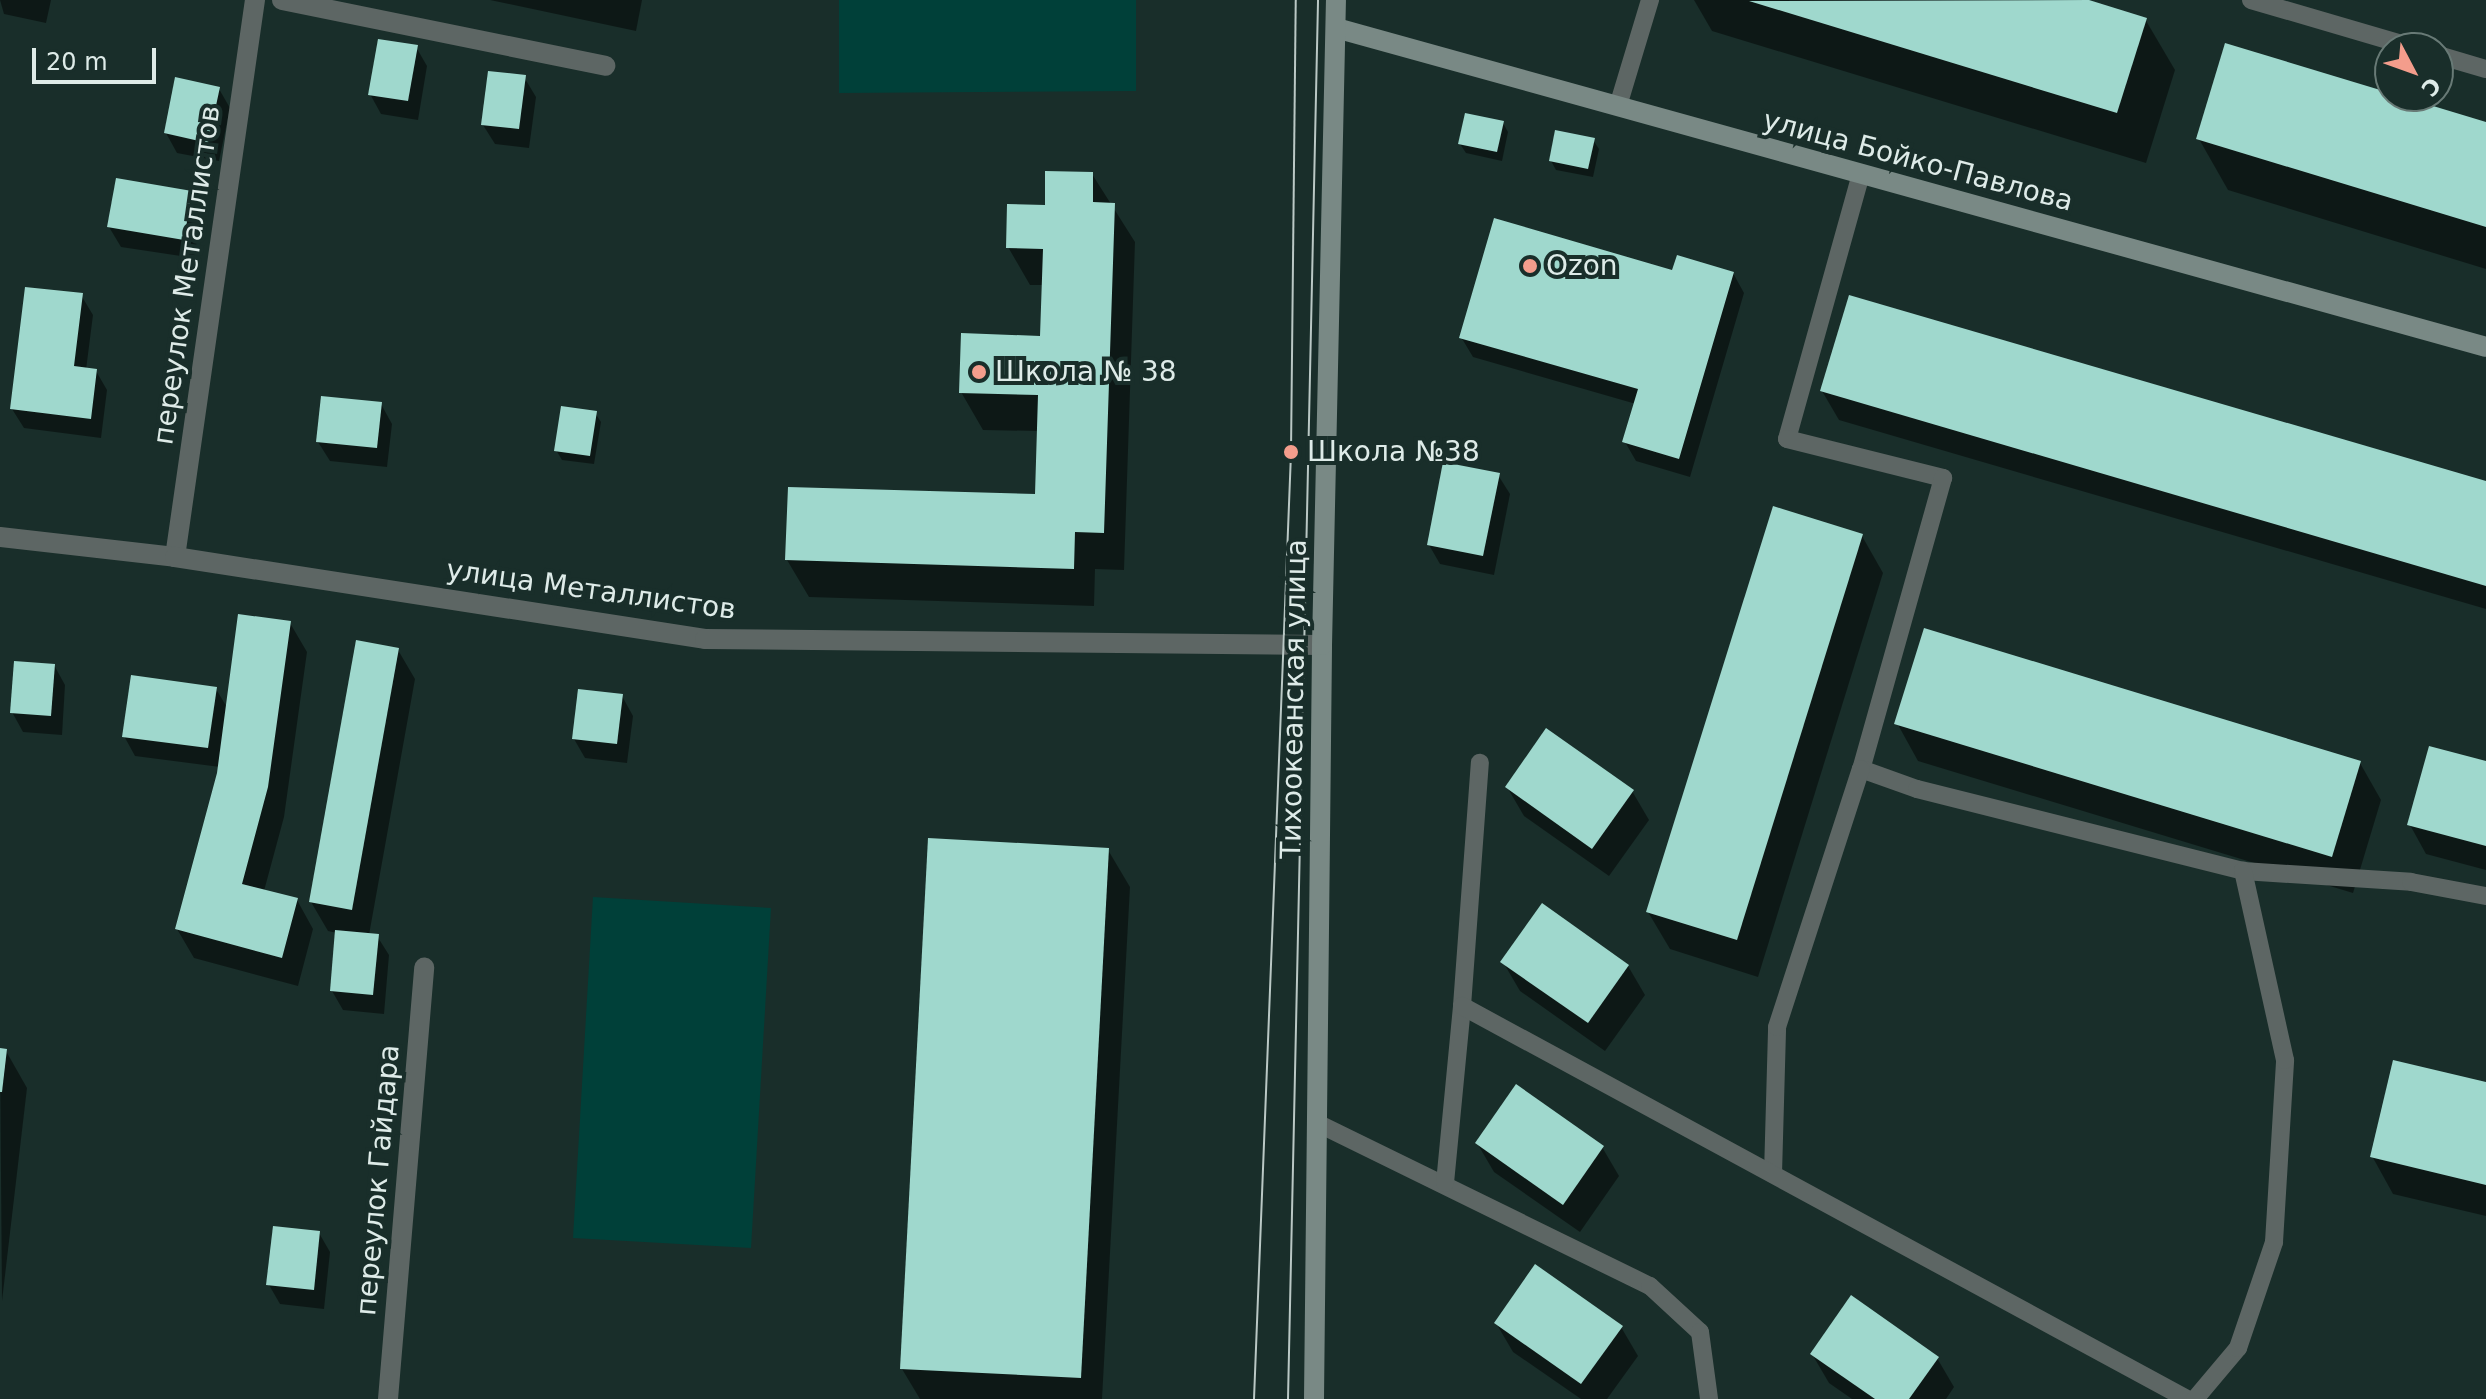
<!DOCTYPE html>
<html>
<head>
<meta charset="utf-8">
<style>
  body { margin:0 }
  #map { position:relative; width:2486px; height:1399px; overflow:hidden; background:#192e2a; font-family:"DejaVu Sans",sans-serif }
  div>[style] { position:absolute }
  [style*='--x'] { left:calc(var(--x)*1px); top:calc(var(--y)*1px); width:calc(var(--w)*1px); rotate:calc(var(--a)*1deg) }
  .green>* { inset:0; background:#004039 }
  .shadow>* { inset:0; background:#0007 }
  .building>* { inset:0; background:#9fd8cd }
  .service>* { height:18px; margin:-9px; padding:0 9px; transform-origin:9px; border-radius:9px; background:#5d6664 }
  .minor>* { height:20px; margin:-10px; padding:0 10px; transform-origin:10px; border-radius:10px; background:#5d6664 }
  .tertiary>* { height:20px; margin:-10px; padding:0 10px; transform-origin:10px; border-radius:10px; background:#5d6664 }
  .secondary>* { height:20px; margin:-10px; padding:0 10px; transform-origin:10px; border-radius:10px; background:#798985 }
  .tram>* { height:2px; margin:-1px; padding:0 1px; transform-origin:1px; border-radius:1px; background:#bac8c5 }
  .dots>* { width:22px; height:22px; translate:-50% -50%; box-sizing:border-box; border:4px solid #192e2a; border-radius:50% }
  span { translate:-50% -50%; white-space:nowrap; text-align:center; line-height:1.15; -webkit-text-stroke:8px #192e2a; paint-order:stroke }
  .street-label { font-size:28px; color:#deebe8 }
  .poi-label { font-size:28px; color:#deebe8 }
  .left { translate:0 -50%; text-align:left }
  .north { position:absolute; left:2374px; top:32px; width:80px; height:80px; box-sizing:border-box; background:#192e2a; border:2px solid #687a76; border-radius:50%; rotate:131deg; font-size:22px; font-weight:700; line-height:32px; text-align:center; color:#deebe8 }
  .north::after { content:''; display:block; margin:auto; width:28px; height:36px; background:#f49d8c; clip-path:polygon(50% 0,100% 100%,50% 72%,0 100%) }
  .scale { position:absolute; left:32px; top:48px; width:124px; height:36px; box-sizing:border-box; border:4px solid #deebe8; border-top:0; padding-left:10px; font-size:24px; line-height:28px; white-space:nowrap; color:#deebe8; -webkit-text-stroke:6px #192e2a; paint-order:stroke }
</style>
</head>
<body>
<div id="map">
  <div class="green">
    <i style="clip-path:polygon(839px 0,1136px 0,1136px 91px,839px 93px)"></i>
    <i style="clip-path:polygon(593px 897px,771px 908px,751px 1248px,573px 1238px)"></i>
  </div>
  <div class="shadow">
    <i style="clip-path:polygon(0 0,51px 0,46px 23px,4px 14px)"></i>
    <i style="clip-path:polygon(490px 0,642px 0,636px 31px)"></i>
    <i style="clip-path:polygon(1694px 0,2082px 0,2145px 19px,2175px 70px,2146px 163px,1712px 31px)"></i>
    <i style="clip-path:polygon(416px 47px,427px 66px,418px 120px,381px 114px,370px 94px)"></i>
    <i style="clip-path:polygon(524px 77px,536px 97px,529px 148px,495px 144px,483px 125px)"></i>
    <i style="clip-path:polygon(219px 89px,230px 108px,219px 161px,177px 153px,166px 133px)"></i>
    <i style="clip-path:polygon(1503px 123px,1508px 132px,1502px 161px,1466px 153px,1460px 144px)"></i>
    <i style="clip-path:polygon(2486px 125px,2486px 269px,2228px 190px,2199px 139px)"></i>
    <i style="clip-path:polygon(1593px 140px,1599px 149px,1593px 177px,1556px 170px,1551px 161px)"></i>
    <i style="clip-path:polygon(1092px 174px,1135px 242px,1124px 570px,1095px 569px,1094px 606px,809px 597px,787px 560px,1037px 496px,1039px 431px,983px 430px,961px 392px,1042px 338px,1044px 285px,1030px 285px,1008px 247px,1047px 207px)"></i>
    <i style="clip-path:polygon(191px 192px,202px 212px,194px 258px,121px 247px,109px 227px)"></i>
    <i style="clip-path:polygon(1674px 272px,1733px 273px,1744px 293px,1690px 477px,1636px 461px,1625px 442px,1636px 404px,1473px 357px,1461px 337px)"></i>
    <i style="clip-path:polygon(81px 295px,93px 315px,86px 370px,96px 371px,107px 390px,101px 438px,24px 428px,12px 409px)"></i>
    <i style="clip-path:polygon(1822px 391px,2486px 483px,2486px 609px,1839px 420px)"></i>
    <i style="clip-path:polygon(381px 404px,392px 424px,387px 467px,330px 461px,318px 442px)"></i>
    <i style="clip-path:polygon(595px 413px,601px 422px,594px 464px,562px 460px,556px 450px)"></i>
    <i style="clip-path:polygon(1498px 475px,1510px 494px,1494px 575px,1440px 564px,1429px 545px)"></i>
    <i style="clip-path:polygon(1862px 536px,1883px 573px,1758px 977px,1670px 949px,1648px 912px)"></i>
    <i style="clip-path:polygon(290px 623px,307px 652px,284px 817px,264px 891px,297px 900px,313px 929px,298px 986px,194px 958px,177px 929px,220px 767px,135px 756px,124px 736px,216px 689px,228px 709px)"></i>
    <i style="clip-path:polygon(398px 650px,415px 679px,369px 935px,377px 936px,389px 955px,384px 1014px,343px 1010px,332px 991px,337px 933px,328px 931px,311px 902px)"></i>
    <i style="clip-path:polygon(54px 665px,65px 685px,62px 735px,23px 732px,12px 712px)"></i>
    <i style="clip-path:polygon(622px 696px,633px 716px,627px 763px,585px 758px,574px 739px)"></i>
    <i style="clip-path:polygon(1897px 723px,2360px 763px,2381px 800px,2353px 893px,1918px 761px)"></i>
    <i style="clip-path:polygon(2486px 763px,2486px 870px,2426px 854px,2410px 825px)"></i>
    <i style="clip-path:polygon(1507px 787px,1632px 791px,1649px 820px,1609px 876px,1524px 816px)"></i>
    <i style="clip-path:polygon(1108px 850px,1130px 887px,1102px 1399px,920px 1399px,902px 1369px)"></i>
    <i style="clip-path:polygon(1503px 962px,1628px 966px,1645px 995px,1605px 1051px,1520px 991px)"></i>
    <i style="clip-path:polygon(0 1050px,6px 1051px,27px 1088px,2px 1301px)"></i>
    <i style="clip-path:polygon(2486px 1084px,2486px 1216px,2393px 1194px,2372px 1156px)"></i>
    <i style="clip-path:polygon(1477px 1143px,1602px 1147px,1619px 1176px,1580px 1232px,1494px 1172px)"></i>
    <i style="clip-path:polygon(319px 1233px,330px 1252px,324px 1309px,280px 1304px,269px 1285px)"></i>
    <i style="clip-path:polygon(1496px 1323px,1621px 1327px,1638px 1356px,1607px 1399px,1581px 1399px,1513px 1352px)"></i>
    <i style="clip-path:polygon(1812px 1354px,1937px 1358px,1954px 1387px,1946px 1399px,1852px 1399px,1829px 1383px)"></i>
  </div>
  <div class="building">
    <i style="clip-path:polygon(2089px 0,2147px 18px,2117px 113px,1749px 1px)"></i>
    <i style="clip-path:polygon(378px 39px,418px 45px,408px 101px,368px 95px)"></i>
    <i style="clip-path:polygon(2225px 43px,2486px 122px,2486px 227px,2196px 139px)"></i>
    <i style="clip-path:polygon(488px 71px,526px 75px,519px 129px,481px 125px)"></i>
    <i style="clip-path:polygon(175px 77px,220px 87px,208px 143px,164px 133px)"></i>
    <i style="clip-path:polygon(1465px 113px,1504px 121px,1497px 152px,1458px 144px)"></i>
    <i style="clip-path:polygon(1555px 130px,1595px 138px,1588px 169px,1549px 161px)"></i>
    <i style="clip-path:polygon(1045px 171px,1093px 172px,1093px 202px,1115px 203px,1104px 533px,1075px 532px,1074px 569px,785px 560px,788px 487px,1035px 494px,1038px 395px,959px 393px,961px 333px,1040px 336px,1043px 249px,1006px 248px,1007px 204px,1045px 205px)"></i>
    <i style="clip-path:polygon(116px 178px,192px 191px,184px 240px,107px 227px)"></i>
    <i style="clip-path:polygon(1494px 218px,1672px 270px,1677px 255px,1734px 272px,1679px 459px,1622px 442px,1638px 389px,1459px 338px)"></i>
    <i style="clip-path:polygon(25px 287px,83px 293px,74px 366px,97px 369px,91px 419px,10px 409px)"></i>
    <i style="clip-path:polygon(1849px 295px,2486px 481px,2486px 586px,1820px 391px)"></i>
    <i style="clip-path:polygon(321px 396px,382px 402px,377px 448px,316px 442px)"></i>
    <i style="clip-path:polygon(561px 406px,597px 411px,590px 456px,554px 451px)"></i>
    <i style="clip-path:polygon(1443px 462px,1500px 473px,1483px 556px,1427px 545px)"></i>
    <i style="clip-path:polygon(1773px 506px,1863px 534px,1737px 940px,1646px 912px)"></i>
    <i style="clip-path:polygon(238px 614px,291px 621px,268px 787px,242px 884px,298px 898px,282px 958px,175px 929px,217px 773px)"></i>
    <i style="clip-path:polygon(1924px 628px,2361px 761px,2332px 857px,1894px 724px)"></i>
    <i style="clip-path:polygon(356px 640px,399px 648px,352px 910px,309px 902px)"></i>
    <i style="clip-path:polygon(14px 661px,55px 664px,51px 716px,10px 713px)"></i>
    <i style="clip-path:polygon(131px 675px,217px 687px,208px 748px,122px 737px)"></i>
    <i style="clip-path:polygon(578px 689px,623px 694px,617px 744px,572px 739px)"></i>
    <i style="clip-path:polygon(1546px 728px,1634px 790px,1592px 849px,1505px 787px)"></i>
    <i style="clip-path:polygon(2429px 746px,2486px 761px,2486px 846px,2407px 825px)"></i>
    <i style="clip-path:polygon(928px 838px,1109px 848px,1081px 1378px,900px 1369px)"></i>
    <i style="clip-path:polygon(1542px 903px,1629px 965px,1588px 1023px,1500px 962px)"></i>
    <i style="clip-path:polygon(335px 930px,379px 934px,373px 995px,330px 991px)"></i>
    <i style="clip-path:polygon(0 1048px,7px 1049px,2px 1092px,0 1092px)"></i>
    <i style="clip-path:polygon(2393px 1060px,2486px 1082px,2486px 1185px,2370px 1157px)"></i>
    <i style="clip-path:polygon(1516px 1084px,1604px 1146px,1563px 1205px,1475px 1143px)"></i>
    <i style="clip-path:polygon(273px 1226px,320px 1231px,314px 1290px,266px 1285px)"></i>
    <i style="clip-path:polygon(1535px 1264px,1623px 1326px,1581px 1384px,1494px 1323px)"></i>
    <i style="clip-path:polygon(1851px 1295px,1939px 1357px,1909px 1399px,1875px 1399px,1810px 1354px)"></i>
  </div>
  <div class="service">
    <i style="--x:2251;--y:0;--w:171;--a:16.3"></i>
    <i style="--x:2438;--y:55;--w:50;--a:16.3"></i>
    <i style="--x:1618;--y:106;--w:111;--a:-73.2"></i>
    <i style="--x:1861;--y:174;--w:275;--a:105.6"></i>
    <i style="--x:1787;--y:439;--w:161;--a:14"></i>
    <i style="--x:1943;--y:478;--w:302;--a:105.7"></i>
    <i style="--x:1861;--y:769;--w:59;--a:19.7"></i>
    <i style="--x:1917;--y:789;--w:336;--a:14.1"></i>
    <i style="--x:2243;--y:871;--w:168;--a:3.7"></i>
    <i style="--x:2411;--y:882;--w:76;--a:10.6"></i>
    <i style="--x:1462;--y:1006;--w:244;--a:-85.8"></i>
    <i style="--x:1317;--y:1123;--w:371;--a:26.1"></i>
    <i style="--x:1650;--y:1286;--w:68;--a:42.6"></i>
    <i style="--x:1700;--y:1332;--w:68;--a:82.3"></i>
    <i style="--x:1773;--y:1174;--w:147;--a:-88.4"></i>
    <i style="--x:1777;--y:1027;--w:271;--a:-72"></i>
    <i style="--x:1445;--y:1183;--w:178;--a:-84.5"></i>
    <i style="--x:1462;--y:1006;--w:825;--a:28.46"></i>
    <i style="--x:2195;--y:1399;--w:67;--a:-49.9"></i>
    <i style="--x:2238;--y:1348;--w:112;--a:-71.2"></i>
    <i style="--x:2274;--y:1242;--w:182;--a:-86.5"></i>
    <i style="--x:2285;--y:1060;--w:194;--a:-102.5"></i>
  </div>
  <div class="minor">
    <i style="--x:282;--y:0;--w:330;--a:11.5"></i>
    <i style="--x:175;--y:557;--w:563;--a:-81.83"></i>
    <i style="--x:388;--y:1399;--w:433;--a:-85.2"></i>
  </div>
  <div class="tertiary">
    <i style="--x:0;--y:537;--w:176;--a:6.5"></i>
    <i style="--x:175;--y:557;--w:536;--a:8.79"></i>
    <i style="--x:705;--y:639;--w:617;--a:0.56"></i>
  </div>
  <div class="secondary">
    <i style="--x:1336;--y:28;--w:1193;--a:15.5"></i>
    <i style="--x:1314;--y:1399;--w:754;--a:-89.39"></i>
    <i style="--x:1322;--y:645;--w:645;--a:-88.76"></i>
  </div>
  <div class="tram">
    <i style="--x:1254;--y:1399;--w:948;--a:-87.76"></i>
    <i style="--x:1291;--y:452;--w:452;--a:-89.4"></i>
    <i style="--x:1288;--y:1399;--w:1399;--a:-88.77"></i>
  </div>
  <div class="dots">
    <i style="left:1530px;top:266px;background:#f49d8c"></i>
    <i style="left:979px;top:372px;background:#f49d8c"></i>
    <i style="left:1291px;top:452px;background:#f49d8c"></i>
  </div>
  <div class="street-label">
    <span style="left:1918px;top:161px;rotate:15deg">улица Бойко-Павлова</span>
    <span style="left:187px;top:275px;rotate:-82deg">переулок Металлистов</span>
    <span style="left:591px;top:590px;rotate:8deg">улица Металлистов</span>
    <span style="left:1294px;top:699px;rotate:-89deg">Тихоокеанская улица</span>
    <span style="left:378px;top:1180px;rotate:-85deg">переулок Гайдара</span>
  </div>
  <div class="poi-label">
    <span class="left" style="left:1546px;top:266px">Ozon</span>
    <span class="left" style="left:995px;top:372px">Школа № 38</span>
    <span class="left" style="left:1307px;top:452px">Школа №38</span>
  </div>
  <div class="north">С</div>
  <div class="scale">20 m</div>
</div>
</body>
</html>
